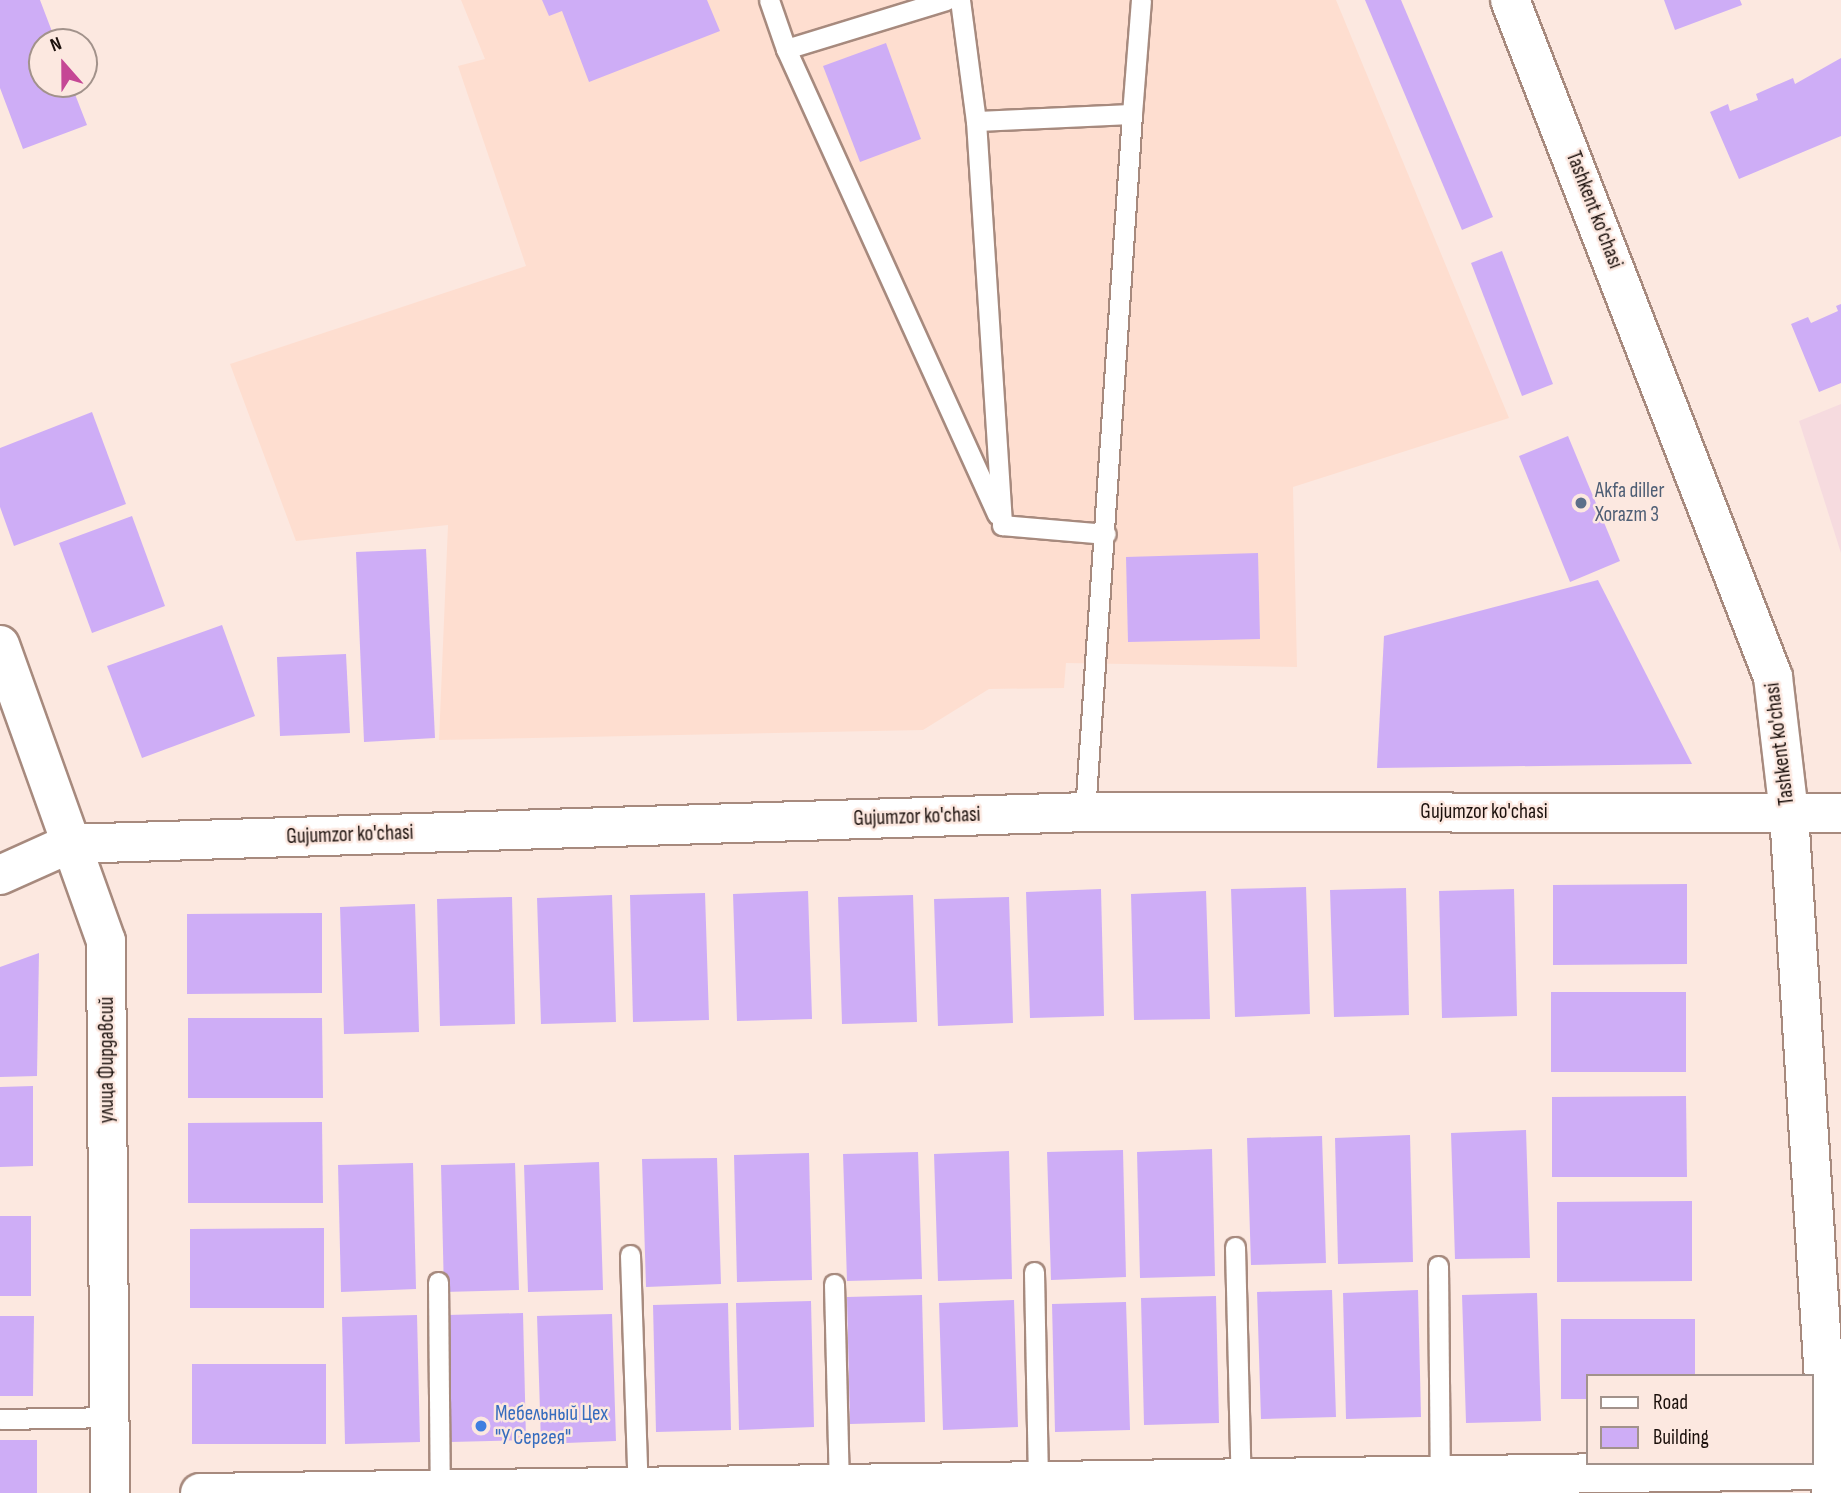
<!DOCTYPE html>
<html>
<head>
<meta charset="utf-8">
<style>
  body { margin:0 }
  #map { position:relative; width:1841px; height:1493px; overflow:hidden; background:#fce8e0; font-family:"Sofia Sans Condensed",sans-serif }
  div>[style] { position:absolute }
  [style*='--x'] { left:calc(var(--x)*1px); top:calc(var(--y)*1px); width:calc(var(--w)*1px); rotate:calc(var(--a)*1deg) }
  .built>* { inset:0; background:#feded0 }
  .industrial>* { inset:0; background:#f6dbdf }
  .building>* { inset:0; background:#ceadf6 }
  .roads { filter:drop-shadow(2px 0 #a78a7e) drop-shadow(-2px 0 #a78a7e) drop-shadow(0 2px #a78a7e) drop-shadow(0 -2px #a78a7e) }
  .lane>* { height:19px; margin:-9.5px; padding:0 9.5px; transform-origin:9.5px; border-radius:9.5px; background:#fff }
  .street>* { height:38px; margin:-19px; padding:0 19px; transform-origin:19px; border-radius:19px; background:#fff }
  .secondary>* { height:38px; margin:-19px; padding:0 19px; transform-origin:19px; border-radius:19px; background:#fff }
  .dots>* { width:19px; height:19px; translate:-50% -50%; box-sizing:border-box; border:4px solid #fce8e0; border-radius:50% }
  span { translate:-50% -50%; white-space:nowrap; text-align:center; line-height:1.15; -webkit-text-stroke:5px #fce8e0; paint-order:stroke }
  .street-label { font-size:21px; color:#1b100c }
  .service-label { font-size:21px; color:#4e5e75 }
  .left { translate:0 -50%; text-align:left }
  .shop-label { font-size:21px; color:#366cbe }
  .legend { position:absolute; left:1586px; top:1374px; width:228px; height:91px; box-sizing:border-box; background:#fce8e0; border:2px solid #a2928b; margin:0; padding:9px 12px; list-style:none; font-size:21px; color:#1b100c }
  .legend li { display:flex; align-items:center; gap:14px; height:35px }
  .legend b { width:35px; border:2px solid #a2928b }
  .north { position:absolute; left:28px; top:28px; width:70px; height:70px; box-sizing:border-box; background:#fce8e0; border:2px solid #a2928b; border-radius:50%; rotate:339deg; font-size:19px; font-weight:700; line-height:28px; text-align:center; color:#1b100c }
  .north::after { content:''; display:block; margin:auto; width:24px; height:32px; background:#c54795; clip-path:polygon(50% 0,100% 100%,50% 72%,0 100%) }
</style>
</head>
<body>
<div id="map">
  <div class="built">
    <i style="clip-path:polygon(461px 0,1336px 0,1509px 418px,1293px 487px,1297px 667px,1066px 663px,1064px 688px,989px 689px,923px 730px,439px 740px,448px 525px,296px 541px,230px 364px,526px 266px,458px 66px,485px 59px)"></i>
  </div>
  <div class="industrial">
    <i style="clip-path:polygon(1841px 404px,1841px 553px,1799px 421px)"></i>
  </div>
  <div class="building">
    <i style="clip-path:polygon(0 0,40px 0,56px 42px,42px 42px,42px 84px,71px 84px,87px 125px,23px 149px,0 88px)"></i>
    <i style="clip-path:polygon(542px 0,707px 0,720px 31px,589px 82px,562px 11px,549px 16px)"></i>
    <i style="clip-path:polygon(1365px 0,1401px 0,1493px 217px,1462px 230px)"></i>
    <i style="clip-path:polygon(1664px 0,1740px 0,1742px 5px,1675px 30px)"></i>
    <i style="clip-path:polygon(886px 43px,921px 139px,860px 162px,823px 66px)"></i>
    <i style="clip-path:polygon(1841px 58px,1841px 136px,1739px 179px,1710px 112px,1728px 104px,1730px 111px,1758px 100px,1756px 94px,1793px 78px,1795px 84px)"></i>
    <i style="clip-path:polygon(1502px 251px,1553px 384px,1522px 396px,1471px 263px)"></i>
    <i style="clip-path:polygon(1841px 304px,1841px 383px,1819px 392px,1791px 324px,1808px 317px,1811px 323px,1838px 311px,1836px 306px)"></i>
    <i style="clip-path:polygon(92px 412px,126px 504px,14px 546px,0 507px,0 448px)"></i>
    <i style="clip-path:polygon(1568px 436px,1620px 561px,1570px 582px,1519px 456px)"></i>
    <i style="clip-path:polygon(132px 516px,165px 606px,92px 633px,59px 543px)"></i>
    <i style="clip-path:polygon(426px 549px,435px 738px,364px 742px,356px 552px)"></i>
    <i style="clip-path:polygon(1258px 553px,1260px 639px,1128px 642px,1126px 557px)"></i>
    <i style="clip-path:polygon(1598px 580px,1692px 764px,1377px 768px,1384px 636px)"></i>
    <i style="clip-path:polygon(222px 625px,255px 716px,142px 758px,107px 666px)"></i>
    <i style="clip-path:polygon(346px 654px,350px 733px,280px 736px,277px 657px)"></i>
    <i style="clip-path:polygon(1687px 884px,1687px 964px,1553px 965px,1553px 885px)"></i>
    <i style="clip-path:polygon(1306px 887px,1310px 1014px,1235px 1017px,1231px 889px)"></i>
    <i style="clip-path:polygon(1406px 888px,1409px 1015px,1334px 1017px,1330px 890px)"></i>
    <i style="clip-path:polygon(1101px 889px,1104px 1016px,1030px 1018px,1026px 892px)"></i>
    <i style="clip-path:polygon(1514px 889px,1517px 1016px,1442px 1018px,1439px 891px)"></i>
    <i style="clip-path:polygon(808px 891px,812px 1019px,737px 1021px,733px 894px)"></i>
    <i style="clip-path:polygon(1206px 891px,1210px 1019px,1134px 1020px,1131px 894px)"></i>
    <i style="clip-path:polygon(705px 893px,709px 1020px,633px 1022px,630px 895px)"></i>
    <i style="clip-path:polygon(612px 895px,616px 1022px,541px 1024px,537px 898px)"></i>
    <i style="clip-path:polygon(913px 895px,917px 1022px,842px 1024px,838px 897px)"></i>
    <i style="clip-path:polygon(512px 897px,515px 1024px,440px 1026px,437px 899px)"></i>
    <i style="clip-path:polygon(1009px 897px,1013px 1023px,938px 1026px,934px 899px)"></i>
    <i style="clip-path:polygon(415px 904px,419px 1032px,344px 1034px,340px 907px)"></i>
    <i style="clip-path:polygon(322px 913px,322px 993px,187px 994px,187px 914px)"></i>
    <i style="clip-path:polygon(39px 953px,37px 1076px,0 1077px,0 967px)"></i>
    <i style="clip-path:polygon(1551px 992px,1686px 992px,1686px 1072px,1551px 1072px)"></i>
    <i style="clip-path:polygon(188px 1018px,322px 1018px,323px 1098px,188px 1098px)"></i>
    <i style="clip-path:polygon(33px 1086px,33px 1166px,0 1167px,0 1087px)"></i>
    <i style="clip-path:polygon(1686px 1096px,1687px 1177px,1552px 1177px,1552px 1097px)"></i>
    <i style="clip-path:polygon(322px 1122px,323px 1203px,188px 1203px,188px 1123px)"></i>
    <i style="clip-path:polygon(1526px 1130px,1530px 1258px,1455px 1259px,1451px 1133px)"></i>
    <i style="clip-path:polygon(1410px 1135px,1413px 1262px,1338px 1264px,1335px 1138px)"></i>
    <i style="clip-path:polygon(1322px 1136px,1326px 1263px,1251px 1265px,1247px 1138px)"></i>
    <i style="clip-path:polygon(1212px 1149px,1215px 1276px,1140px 1278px,1137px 1152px)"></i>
    <i style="clip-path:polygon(1123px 1150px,1126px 1277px,1051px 1280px,1047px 1152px)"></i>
    <i style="clip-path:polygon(1009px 1151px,1012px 1279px,938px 1281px,934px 1154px)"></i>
    <i style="clip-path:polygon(918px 1152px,922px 1279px,847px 1281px,843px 1154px)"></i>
    <i style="clip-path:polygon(809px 1153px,812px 1280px,737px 1282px,734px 1155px)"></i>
    <i style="clip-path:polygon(717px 1158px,721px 1284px,646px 1287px,642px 1159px)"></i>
    <i style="clip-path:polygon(599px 1162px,603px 1290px,528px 1292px,524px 1165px)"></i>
    <i style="clip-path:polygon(413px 1163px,416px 1289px,341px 1292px,338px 1165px)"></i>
    <i style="clip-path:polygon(515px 1163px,519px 1290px,444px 1292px,441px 1165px)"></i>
    <i style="clip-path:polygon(1692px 1201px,1692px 1281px,1557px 1282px,1557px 1202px)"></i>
    <i style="clip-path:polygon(0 1216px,31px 1216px,31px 1296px,0 1296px)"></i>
    <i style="clip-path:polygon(324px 1228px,324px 1308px,190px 1308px,190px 1229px)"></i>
    <i style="clip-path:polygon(1332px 1290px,1336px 1417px,1261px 1419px,1257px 1292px)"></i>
    <i style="clip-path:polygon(1418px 1290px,1421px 1417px,1346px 1419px,1343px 1293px)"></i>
    <i style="clip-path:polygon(1537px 1293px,1541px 1421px,1466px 1423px,1462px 1295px)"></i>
    <i style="clip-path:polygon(922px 1295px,925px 1422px,850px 1424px,847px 1297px)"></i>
    <i style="clip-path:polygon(1216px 1296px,1219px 1423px,1144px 1425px,1141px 1298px)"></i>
    <i style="clip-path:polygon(1014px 1300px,1018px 1427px,943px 1430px,939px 1303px)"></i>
    <i style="clip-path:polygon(811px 1301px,814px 1427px,739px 1430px,736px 1303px)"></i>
    <i style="clip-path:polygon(1126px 1302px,1130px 1430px,1055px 1432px,1052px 1304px)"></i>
    <i style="clip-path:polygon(728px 1303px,731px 1430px,656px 1432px,653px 1305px)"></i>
    <i style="clip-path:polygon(523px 1313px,526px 1440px,451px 1442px,448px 1315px)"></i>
    <i style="clip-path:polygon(612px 1314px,616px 1441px,541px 1444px,537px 1316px)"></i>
    <i style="clip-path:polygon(417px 1315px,420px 1442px,345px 1444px,342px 1317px)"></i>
    <i style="clip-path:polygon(0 1316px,34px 1316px,33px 1396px,0 1396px)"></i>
    <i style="clip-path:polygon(1561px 1319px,1695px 1319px,1695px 1376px,1587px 1376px,1587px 1399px,1561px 1399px)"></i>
    <i style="clip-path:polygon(192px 1364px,326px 1364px,326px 1444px,192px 1444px)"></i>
    <i style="clip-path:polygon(0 1440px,37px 1440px,37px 1493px,0 1493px)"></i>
  </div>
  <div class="roads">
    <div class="lane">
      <i style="--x:769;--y:0;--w:52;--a:70.9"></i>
      <i style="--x:786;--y:49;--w:511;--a:65.59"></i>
      <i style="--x:960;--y:0;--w:122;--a:82.5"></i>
      <i style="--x:976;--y:121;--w:405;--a:86.3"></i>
      <i style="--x:1002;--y:525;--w:104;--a:4.9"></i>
      <i style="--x:786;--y:49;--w:167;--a:-17"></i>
      <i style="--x:1132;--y:114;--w:114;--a:-85.5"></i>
      <i style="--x:976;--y:121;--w:156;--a:-2.6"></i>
      <i style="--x:1132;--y:114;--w:700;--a:93.85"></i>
      <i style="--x:1235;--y:1247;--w:238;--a:88.6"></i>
      <i style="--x:630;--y:1255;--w:237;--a:88.1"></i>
      <i style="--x:1438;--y:1266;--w:210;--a:89.5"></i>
      <i style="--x:1034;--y:1272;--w:216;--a:88.9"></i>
      <i style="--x:438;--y:1282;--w:211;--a:89.5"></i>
      <i style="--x:834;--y:1284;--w:205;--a:88.6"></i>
      <i style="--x:0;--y:1419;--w:110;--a:-1"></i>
    </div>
    <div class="street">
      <i style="--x:0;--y:645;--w:314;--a:70.3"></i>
      <i style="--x:106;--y:941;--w:552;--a:89.58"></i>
      <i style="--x:200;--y:1493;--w:1630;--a:-0.81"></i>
    </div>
    <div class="secondary">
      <i style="--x:1510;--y:0;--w:726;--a:68.77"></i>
      <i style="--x:1773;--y:677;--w:137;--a:83.3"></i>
      <i style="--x:1789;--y:813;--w:681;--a:86.47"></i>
      <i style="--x:0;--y:875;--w:76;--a:-24.2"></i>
      <i style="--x:69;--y:844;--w:1017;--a:-1.8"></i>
      <i style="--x:1085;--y:812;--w:756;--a:0.08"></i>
    </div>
  </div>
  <div class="dots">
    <i style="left:1581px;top:503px;background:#5c6f8a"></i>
    <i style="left:481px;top:1426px;background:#3f7fe0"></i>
  </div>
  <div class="street-label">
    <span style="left:1594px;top:210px;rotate:69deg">Tashkent ko'chasi</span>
    <span style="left:1780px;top:744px;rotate:-97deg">Tashkent ko'chasi</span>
    <span style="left:1484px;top:812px">Gujumzor ko'chasi</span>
    <span style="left:917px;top:817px;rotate:-2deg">Gujumzor ko'chasi</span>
    <span style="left:350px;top:835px;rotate:-2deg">Gujumzor ko'chasi</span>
    <span style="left:107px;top:1060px;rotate:-90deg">улица Фирдавсий</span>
  </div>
  <div class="service-label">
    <span class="left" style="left:1595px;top:503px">Akfa diller<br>Xorazm 3</span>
  </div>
  <div class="shop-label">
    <span class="left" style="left:495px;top:1426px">Мебельный Цех<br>"У Сергея"</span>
  </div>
  <ul class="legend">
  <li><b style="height:9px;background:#fff"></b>Road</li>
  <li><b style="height:19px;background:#ceadf6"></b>Building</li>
  </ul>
  <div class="north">N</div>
</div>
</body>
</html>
